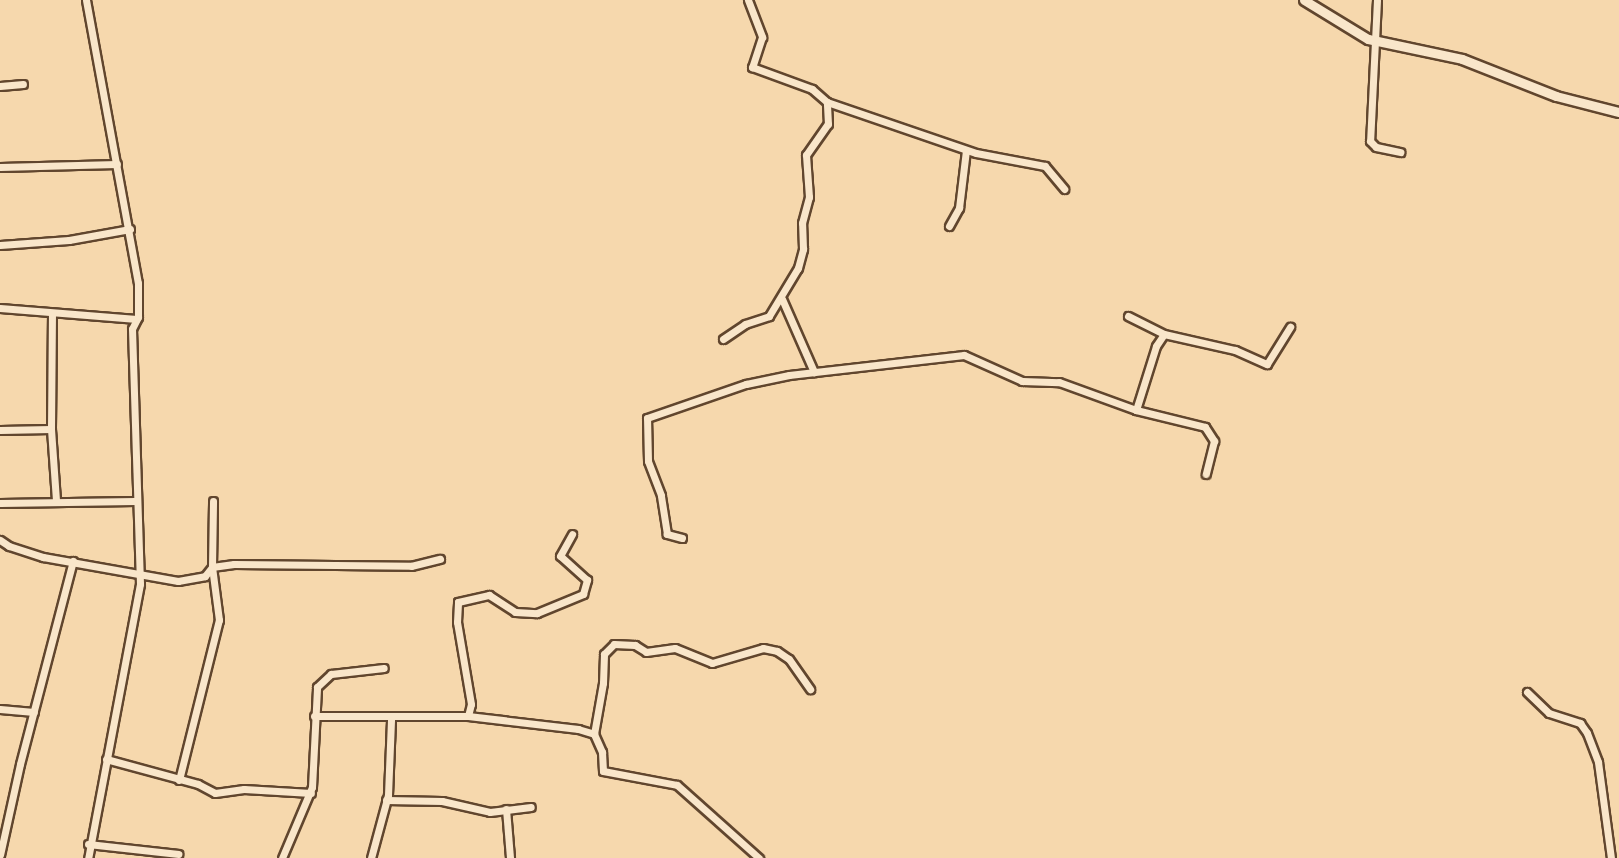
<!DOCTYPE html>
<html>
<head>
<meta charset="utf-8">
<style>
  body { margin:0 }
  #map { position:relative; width:1619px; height:858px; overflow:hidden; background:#f6d8ad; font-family:Vollkorn,serif }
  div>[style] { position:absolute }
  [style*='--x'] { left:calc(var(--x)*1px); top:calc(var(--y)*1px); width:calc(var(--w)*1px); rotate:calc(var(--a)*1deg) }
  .roads { filter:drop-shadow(2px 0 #61462e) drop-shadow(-2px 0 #61462e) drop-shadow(0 2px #61462e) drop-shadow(0 -2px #61462e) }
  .minor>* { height:7px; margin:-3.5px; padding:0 3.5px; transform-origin:3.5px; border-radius:3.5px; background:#f9e6ca }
  .tertiary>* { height:9px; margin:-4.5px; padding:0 4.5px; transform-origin:4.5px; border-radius:4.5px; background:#f9e6ca }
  span { translate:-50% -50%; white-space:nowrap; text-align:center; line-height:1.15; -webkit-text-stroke:7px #f9e6ca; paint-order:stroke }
</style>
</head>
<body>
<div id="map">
  <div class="roads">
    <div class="minor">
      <i style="--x:86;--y:0;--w:288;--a:79.6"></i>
      <i style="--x:138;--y:283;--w:34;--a:90"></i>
      <i style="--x:138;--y:317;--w:13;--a:117"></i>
      <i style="--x:132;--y:329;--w:255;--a:88.2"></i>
      <i style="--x:140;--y:584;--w:279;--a:100.7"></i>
      <i style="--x:748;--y:0;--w:40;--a:69"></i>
      <i style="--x:762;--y:37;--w:32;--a:108"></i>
      <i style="--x:752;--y:67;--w:64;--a:20.1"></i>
      <i style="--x:812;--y:89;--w:20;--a:41"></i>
      <i style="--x:827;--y:102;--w:157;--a:18.9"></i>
      <i style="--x:976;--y:153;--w:70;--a:10.7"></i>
      <i style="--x:1045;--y:166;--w:30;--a:50"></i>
      <i style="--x:1377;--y:0;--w:141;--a:92.8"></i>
      <i style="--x:1370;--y:141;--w:8;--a:45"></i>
      <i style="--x:1376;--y:147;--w:25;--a:12"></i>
      <i style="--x:0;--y:86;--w:23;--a:-5"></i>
      <i style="--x:0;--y:167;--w:117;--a:-1.5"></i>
      <i style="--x:949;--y:226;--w:21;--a:-61"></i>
      <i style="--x:959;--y:208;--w:58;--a:-83.1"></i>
      <i style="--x:0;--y:245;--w:69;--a:-4.1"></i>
      <i style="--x:69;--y:240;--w:62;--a:-10.2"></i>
      <i style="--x:782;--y:299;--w:80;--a:66.3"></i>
      <i style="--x:0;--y:308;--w:137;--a:4.6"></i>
      <i style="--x:52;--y:313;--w:116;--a:90.5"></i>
      <i style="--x:51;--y:429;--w:71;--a:86"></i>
      <i style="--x:1128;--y:316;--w:40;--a:26.6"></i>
      <i style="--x:723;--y:339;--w:27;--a:-34"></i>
      <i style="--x:745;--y:324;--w:25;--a:-18"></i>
      <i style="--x:769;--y:316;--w:56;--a:-58.9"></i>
      <i style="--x:798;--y:268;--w:20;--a:-75"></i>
      <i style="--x:803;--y:249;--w:26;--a:-92"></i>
      <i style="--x:802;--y:223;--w:27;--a:-75"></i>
      <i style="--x:809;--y:197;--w:42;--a:-94.1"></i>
      <i style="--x:806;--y:155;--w:38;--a:-55"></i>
      <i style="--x:828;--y:124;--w:22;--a:-93"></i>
      <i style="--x:1136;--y:410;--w:67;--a:-72.6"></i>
      <i style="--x:1156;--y:346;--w:14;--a:-56"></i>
      <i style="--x:1164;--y:334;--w:73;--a:12.7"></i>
      <i style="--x:1235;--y:350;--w:35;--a:24"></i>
      <i style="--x:1267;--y:364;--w:44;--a:-58.1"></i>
      <i style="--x:0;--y:430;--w:51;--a:-1.1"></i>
      <i style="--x:0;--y:503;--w:135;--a:-0.8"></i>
      <i style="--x:682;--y:538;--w:16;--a:-165"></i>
      <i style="--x:667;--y:534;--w:39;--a:-99"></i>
      <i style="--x:661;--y:495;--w:36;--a:-111"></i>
      <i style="--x:648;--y:461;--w:43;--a:-91.3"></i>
      <i style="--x:647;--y:418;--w:105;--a:-19"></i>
      <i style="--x:746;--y:384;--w:44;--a:-11.8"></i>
      <i style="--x:789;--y:375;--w:176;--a:-6.5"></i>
      <i style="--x:964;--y:355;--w:64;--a:24.1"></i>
      <i style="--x:1022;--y:381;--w:37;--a:2"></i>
      <i style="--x:1059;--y:382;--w:82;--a:20"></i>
      <i style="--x:1136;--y:410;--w:71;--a:13.8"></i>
      <i style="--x:1205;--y:427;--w:17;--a:57"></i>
      <i style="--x:1214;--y:441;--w:34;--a:104"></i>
      <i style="--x:0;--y:540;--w:11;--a:34"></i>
      <i style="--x:9;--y:546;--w:36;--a:18"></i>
      <i style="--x:43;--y:557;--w:137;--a:10.1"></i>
      <i style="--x:178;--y:581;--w:27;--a:-10"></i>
      <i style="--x:205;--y:576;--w:11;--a:-52"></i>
      <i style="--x:212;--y:567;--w:22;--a:-8"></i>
      <i style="--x:234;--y:564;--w:177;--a:0.6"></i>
      <i style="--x:411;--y:566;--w:30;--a:-14"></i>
      <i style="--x:1527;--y:692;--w:30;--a:44"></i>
      <i style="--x:1549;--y:713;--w:33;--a:18"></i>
      <i style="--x:1580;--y:723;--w:12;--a:55"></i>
      <i style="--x:1587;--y:733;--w:31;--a:69"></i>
      <i style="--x:1598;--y:762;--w:97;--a:82.3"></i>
      <i style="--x:0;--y:709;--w:34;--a:5"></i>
      <i style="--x:314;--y:716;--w:154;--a:0"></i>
      <i style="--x:468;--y:716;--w:111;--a:6.7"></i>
      <i style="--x:578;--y:729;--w:17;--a:17"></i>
      <i style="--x:594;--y:734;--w:20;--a:66"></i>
      <i style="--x:602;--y:752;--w:19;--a:87"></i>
      <i style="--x:603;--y:771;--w:75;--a:10.7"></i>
      <i style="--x:677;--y:785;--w:110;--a:41.7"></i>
      <i style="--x:468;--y:716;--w:12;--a:-76"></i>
      <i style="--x:471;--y:704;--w:83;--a:-99.7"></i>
      <i style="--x:457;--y:622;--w:20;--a:-87"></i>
      <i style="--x:458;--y:602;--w:32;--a:-13"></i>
      <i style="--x:489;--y:595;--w:31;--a:33"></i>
      <i style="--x:515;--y:612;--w:22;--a:3"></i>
      <i style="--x:537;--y:613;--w:50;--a:-22.4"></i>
      <i style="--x:583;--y:594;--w:15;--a:-74"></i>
      <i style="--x:587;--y:580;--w:36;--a:-138"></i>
      <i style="--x:560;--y:556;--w:25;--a:-61"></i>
      <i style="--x:594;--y:734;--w:52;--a:-80"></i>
      <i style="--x:603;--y:683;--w:29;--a:-88"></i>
      <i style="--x:604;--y:654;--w:14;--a:-45"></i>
      <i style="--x:614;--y:644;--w:21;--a:3"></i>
      <i style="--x:635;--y:645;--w:13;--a:32"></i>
      <i style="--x:646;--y:652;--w:29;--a:-8"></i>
      <i style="--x:675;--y:648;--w:40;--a:22"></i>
      <i style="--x:712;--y:663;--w:53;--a:-16.4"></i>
      <i style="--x:763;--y:648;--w:14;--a:12"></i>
      <i style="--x:777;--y:651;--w:14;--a:34"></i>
      <i style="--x:789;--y:659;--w:37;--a:55"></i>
      <i style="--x:106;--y:759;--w:95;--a:15.2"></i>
      <i style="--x:198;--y:784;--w:19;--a:28"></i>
      <i style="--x:215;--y:793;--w:29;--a:-8"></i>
      <i style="--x:244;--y:789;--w:67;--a:3.4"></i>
      <i style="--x:179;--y:780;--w:165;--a:-76"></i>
      <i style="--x:219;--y:620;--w:53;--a:-97.5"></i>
      <i style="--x:212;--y:567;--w:66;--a:-89.1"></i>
      <i style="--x:386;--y:800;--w:56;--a:1"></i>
      <i style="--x:442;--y:801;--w:49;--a:12.9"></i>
      <i style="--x:490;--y:812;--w:41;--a:-7"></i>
      <i style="--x:506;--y:809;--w:49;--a:85.3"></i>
      <i style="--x:88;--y:844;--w:91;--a:6.3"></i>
      <i style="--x:0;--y:855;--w:93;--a:-77.6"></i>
      <i style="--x:20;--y:764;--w:210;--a:-75.4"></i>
      <i style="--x:282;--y:858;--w:77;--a:-67.1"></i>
      <i style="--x:312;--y:787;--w:100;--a:-87.1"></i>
      <i style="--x:317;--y:687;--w:19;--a:-43"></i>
      <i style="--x:331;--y:674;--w:53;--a:-6.5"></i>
      <i style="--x:371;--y:858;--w:65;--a:-74.9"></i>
      <i style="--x:388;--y:795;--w:76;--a:-87.7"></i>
    </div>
    <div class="tertiary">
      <i style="--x:1304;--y:0;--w:75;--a:31.4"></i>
      <i style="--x:1368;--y:39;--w:96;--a:12"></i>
      <i style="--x:1462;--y:59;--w:101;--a:21.5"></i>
      <i style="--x:1556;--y:96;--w:65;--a:14.3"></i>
    </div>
  </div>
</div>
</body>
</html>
